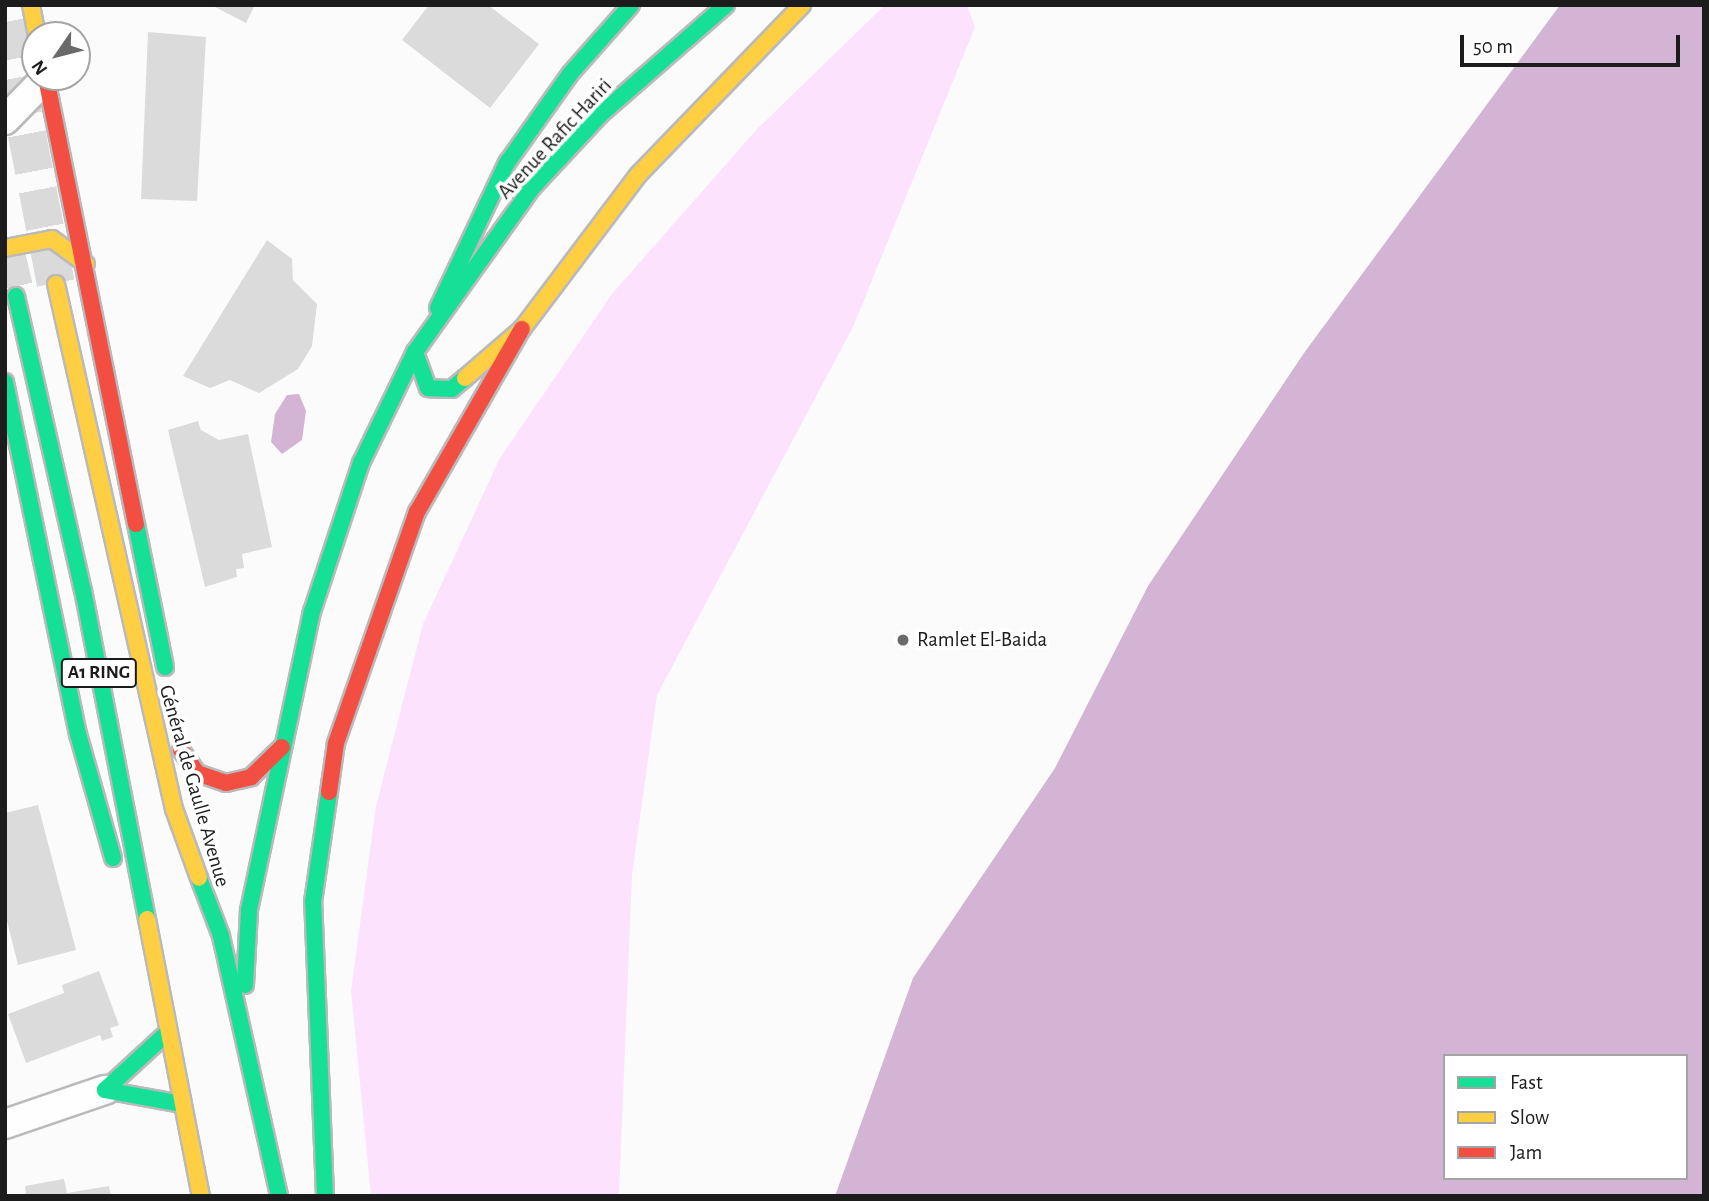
<!DOCTYPE html>
<html>
<head>
<meta charset="utf-8">
<style>
  body { margin:0 }
  #map { position:relative; width:1709px; height:1201px; overflow:hidden; background:#fcfbfc; font-family:"Alegreya Sans",sans-serif }
  div>[style] { position:absolute }
  [style*='--x'] { left:calc(var(--x)*1px); top:calc(var(--y)*1px); width:calc(var(--w)*1px); rotate:calc(var(--a)*1deg) }
  .green>* { inset:0; background:#fce2fd }
  .water>* { inset:0; background:#d3b4d5 }
  .building>* { inset:0; background:#dcdbdc }
  .highway-tunnel>* { height:38px; margin-top:-19px; transform-origin:0; background:repeating-linear-gradient(90deg,#dbdadb 0 38px,transparent 0 57px) }
  .roads { filter:drop-shadow(2px 0 #bbbabb) drop-shadow(-2px 0 #bbbabb) drop-shadow(0 2px #bbbabb) drop-shadow(0 -2px #bbbabb) }
  .street>* { height:28px; margin:-14px; padding:0 14px; transform-origin:14px; border-radius:14px; background:#fffeff }
  .fast>* { height:16px; margin:-8px; padding:0 8px; transform-origin:8px; border-radius:8px; background:#16e098 }
  .slow>* { height:16px; margin:-8px; padding:0 8px; transform-origin:8px; border-radius:8px; background:#ffcf43 }
  .jam>* { height:16px; margin:-8px; padding:0 8px; transform-origin:8px; border-radius:8px; background:#f24e42 }
  .dots>* { width:19px; height:19px; translate:-50% -50%; box-sizing:border-box; border:4px solid #fff; border-radius:50% }
  span { translate:-50% -50%; white-space:nowrap; text-align:center; line-height:1.15; -webkit-text-stroke:7px #fff; paint-order:stroke }
  .shield-label span { padding:2px 5px; background:#fff; border:2px solid; border-radius:5px; -webkit-text-stroke-width:0 }
  .shield-label { font-size:19px; color:#1d1c1d; font-weight:700 }
  .street-label { font-size:21px; color:#1d1c1d }
  .poi-label { font-size:21px; color:#1d1c1d }
  .left { translate:0 -50%; text-align:left }
  .frame { position:absolute; inset:0; border:7px solid #1d1c1d; pointer-events:none }
  .legend { position:absolute; left:1443px; top:1054px; width:245px; height:126px; box-sizing:border-box; background:#fff; border:2px solid #a5a4a5; margin:0; padding:9px 12px; list-style:none; font-size:21px; color:#1d1c1d }
  .legend li { display:flex; align-items:center; gap:14px; height:35px }
  .legend b { width:35px; border:2px solid #a5a4a5 }
  .north { position:absolute; left:21px; top:21px; width:70px; height:70px; box-sizing:border-box; background:#fff; border:2px solid #a5a4a5; border-radius:50%; rotate:235deg; font-size:19px; font-weight:700; line-height:28px; text-align:center; color:#1d1c1d }
  .north::after { content:''; display:block; margin:auto; width:24px; height:32px; background:#6b6a6b; clip-path:polygon(50% 0,100% 100%,50% 72%,0 100%) }
  .scale { position:absolute; left:1460px; top:35px; width:220px; height:32px; box-sizing:border-box; border:4px solid #1d1c1d; border-top:0; padding-left:9px; font-size:21px; line-height:24px; white-space:nowrap; color:#1d1c1d; -webkit-text-stroke:5px #fff; paint-order:stroke }
</style>
</head>
<body>
<div id="map">
  <div class="green">
    <i style="clip-path:polygon(885px 5px,967px 5px,975px 27px,853px 327px,657px 695px,632px 875px,619px 1196px,371px 1196px,351px 991px,376px 806px,423px 624px,500px 458px,612px 294px,757px 129px)"></i>
  </div>
  <div class="water">
    <i style="clip-path:polygon(evenodd,1560px 5px,1704px 5px,1704px 1196px,835px 1196px,913px 978px,1055px 768px,1148px 586px,1304px 353px,1560px 5px,1445px 1056px,1686px 1056px,1686px 1178px,1445px 1178px,1445px 1056px)"></i>
    <i style="clip-path:polygon(299px 394px,306px 411px,302px 440px,282px 454px,271px 442px,275px 414px,287px 395px)"></i>
  </div>
  <div class="building">
    <i style="clip-path:polygon(211px 5px,255px 5px,246px 23px)"></i>
    <i style="clip-path:polygon(429px 5px,488px 5px,539px 44px,490px 108px,402px 40px)"></i>
    <i style="clip-path:polygon(148px 32px,206px 37px,197px 201px,141px 199px)"></i>
    <i style="clip-path:polygon(267px 240px,292px 259px,293px 280px,317px 304px,312px 346px,298px 369px,259px 393px,230px 380px,210px 388px,183px 376px)"></i>
    <i style="clip-path:polygon(198px 421px,201px 430px,219px 440px,248px 434px,272px 547px,242px 554px,244px 568px,236px 569px,237px 577px,205px 587px,168px 430px)"></i>
    <i style="clip-path:polygon(38px 805px,76px 950px,18px 965px,5px 913px,5px 813px)"></i>
    <i style="clip-path:polygon(99px 971px,119px 1025px,110px 1028px,113px 1037px,102px 1041px,100px 1035px,26px 1063px,8px 1014px,64px 993px,62px 985px)"></i>
    <i style="clip-path:polygon(64px 1179px,67px 1193px,109px 1186px,111px 1196px,26px 1196px,25px 1186px)"></i>
  </div>
  <div class="highway-tunnel">
    <i style="--x:5;--y:22;--w:267;--a:79"></i>
    <i style="--x:5;--y:250;--w:47;--a:76.6"></i>
  </div>
  <div class="roads">
    <div class="street">
      <i style="--x:5;--y:120;--w:59;--a:-45.7"></i>
      <i style="--x:5;--y:1124;--w:106;--a:-18.8"></i>
    </div>
    <div class="fast">
      <i style="--x:16;--y:296;--w:302;--a:77.2"></i>
      <i style="--x:83;--y:590;--w:335;--a:79"></i>
      <i style="--x:438;--y:308;--w:161;--a:-64.6"></i>
      <i style="--x:507;--y:163;--w:109;--a:-54.7"></i>
      <i style="--x:570;--y:74;--w:92;--a:-48.5"></i>
      <i style="--x:465;--y:378;--w:17;--a:140"></i>
      <i style="--x:452;--y:389;--w:24;--a:-178"></i>
      <i style="--x:428;--y:388;--w:38;--a:-110"></i>
      <i style="--x:415;--y:352;--w:201;--a:-54.5"></i>
      <i style="--x:532;--y:188;--w:101;--a:-47"></i>
      <i style="--x:601;--y:114;--w:166;--a:-41.1"></i>
      <i style="--x:5;--y:382;--w:359;--a:78.3"></i>
      <i style="--x:78;--y:734;--w:129;--a:74.2"></i>
      <i style="--x:136;--y:524;--w:146;--a:78.5"></i>
      <i style="--x:199;--y:878;--w:62;--a:69.2"></i>
      <i style="--x:221;--y:936;--w:266;--a:77.4"></i>
      <i style="--x:245;--y:985;--w:75;--a:-86.9"></i>
      <i style="--x:249;--y:910;--w:305;--a:-78.1"></i>
      <i style="--x:312;--y:612;--w:157;--a:-71.8"></i>
      <i style="--x:361;--y:463;--w:123;--a:-64.1"></i>
      <i style="--x:105;--y:1090;--w:84;--a:-42.6"></i>
      <i style="--x:105;--y:1090;--w:78;--a:10.3"></i>
      <i style="--x:325;--y:1196;--w:294;--a:-92.3"></i>
      <i style="--x:313;--y:902;--w:111;--a:-81.7"></i>
    </div>
    <div class="slow">
      <i style="--x:31;--y:5;--w:31;--a:79"></i>
      <i style="--x:5;--y:248;--w:48;--a:-10.8"></i>
      <i style="--x:52;--y:239;--w:42;--a:36.3"></i>
      <i style="--x:56;--y:284;--w:538;--a:77.33"></i>
      <i style="--x:174;--y:809;--w:73;--a:70.1"></i>
      <i style="--x:465;--y:378;--w:75;--a:-40.7"></i>
      <i style="--x:522;--y:329;--w:194;--a:-53"></i>
      <i style="--x:639;--y:174;--w:235;--a:-46"></i>
      <i style="--x:147;--y:919;--w:282;--a:79"></i>
    </div>
    <div class="jam">
      <i style="--x:46;--y:78;--w:455;--a:78.6"></i>
      <i style="--x:181;--y:750;--w:28;--a:55"></i>
      <i style="--x:197;--y:773;--w:31;--a:19"></i>
      <i style="--x:226;--y:783;--w:26;--a:-13"></i>
      <i style="--x:251;--y:777;--w:43;--a:-44.1"></i>
      <i style="--x:329;--y:792;--w:49;--a:-81.9"></i>
      <i style="--x:336;--y:743;--w:245;--a:-70.7"></i>
      <i style="--x:417;--y:512;--w:211;--a:-60.2"></i>
    </div>
  </div>
  <div class="dots">
    <i style="left:903px;top:640px;background:#6b6a6b"></i>
  </div>
  <div class="shield-label">
    <span style="left:99px;top:673px">A1 RING</span>
  </div>
  <div class="street-label">
    <span style="left:555px;top:139px;rotate:-47deg">Avenue Rafic Hariri</span>
    <span style="left:194px;top:786px;rotate:74deg">Général de Gaulle Avenue</span>
  </div>
  <div class="poi-label">
    <span class="left" style="left:917px;top:640px">Ramlet El-Baida</span>
  </div>
  <div class="frame"></div>
  <ul class="legend">
  <li><b style="height:9px;background:#16e098"></b>Fast</li>
  <li><b style="height:9px;background:#ffcf43"></b>Slow</li>
  <li><b style="height:9px;background:#f24e42"></b>Jam</li>
  </ul>
  <div class="north">N</div>
  <div class="scale">50 m</div>
</div>
</body>
</html>
